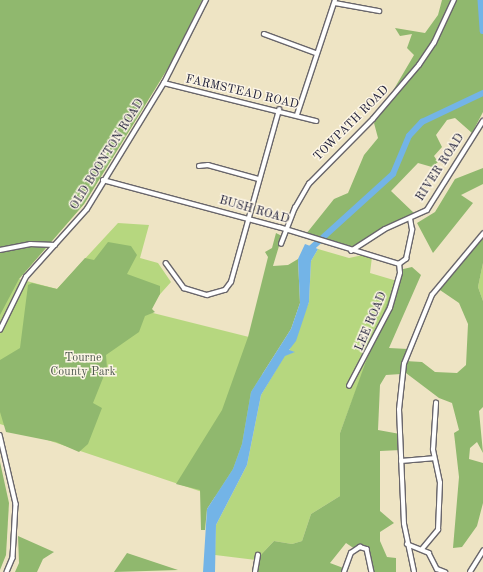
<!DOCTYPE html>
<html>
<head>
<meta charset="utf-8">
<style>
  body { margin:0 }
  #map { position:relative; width:483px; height:572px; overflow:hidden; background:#eee4c4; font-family:"Old Standard TT",serif }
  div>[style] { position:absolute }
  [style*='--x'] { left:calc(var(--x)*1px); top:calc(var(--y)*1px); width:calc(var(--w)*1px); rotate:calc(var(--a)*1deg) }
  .green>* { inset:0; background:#b6d77f }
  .forest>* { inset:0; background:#90b86e }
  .water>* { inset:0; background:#73b4e7 }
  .river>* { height:5.5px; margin:-2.75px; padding:0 2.75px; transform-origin:2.75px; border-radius:2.75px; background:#73b4e7 }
  .roads { filter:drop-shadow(1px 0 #69666b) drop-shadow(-1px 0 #69666b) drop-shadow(0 1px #69666b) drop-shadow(0 -1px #69666b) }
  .minor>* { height:3.5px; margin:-1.75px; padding:0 1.75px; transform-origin:1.75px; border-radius:1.75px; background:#fff }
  span { translate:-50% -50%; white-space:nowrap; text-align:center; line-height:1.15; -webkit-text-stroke:3px #fcf5e5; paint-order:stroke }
  .street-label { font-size:12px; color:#22223b }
  .park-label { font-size:12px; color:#4e584f }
</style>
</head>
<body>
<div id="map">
  <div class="green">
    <i style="clip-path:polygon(0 0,202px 0,171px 63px,84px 204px,19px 279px,57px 289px,118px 223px,149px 225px,140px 258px,158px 263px,171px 282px,145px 311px,249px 337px,264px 380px,245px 447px,220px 498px,0 424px)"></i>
    <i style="clip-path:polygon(318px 249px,349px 258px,363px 255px,372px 257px,370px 273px,397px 281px,340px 433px,340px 496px,311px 514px,302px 541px,292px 544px,274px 541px,256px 560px,215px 555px,216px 525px,247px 465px,261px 395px,285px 355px,294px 352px,289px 351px,309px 302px,311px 261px)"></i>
    <i style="clip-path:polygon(483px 263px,483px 301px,478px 287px)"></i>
  </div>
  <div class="forest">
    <i style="clip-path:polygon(0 0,202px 0,171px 63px,84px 204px,19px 279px,0 315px)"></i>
    <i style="clip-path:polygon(442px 0,483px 0,483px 112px,472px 133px,455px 118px,447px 120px,436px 135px,442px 147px,434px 156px,438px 162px,432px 167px,418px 163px,391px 191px,415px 214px,383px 227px,355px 248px,306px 234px,334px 199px,348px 193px,364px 155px,378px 138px,374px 123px,414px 55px,407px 48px,412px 34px,400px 36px,395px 28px,425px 33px,438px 15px)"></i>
    <i style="clip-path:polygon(483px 168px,483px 184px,461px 195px,473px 203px,433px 253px,417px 223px,435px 212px,455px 179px)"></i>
    <i style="clip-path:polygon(483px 231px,483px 263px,478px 287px,483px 301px,483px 407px,479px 411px,483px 453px,477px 442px,470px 448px,469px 459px,483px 463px,483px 503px,477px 526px,462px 547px,453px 548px,459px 477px,454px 433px,459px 430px,452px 403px,439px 398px,402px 370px,401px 374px,386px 375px,380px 385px,378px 430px,400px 434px,401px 450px,380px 451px,380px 511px,394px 523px,380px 532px,380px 541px,387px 557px,396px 558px,396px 572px,371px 572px,365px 546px,355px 549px,346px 543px,330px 563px,346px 569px,345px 572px,254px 572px,256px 560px,274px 541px,292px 544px,302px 541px,311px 514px,340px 496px,340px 433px,399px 270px,412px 267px,421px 275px,389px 348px,408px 349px,405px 361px,422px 362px,435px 372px,457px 373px,466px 365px,468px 324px,459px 303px,437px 288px)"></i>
    <i style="clip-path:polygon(276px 233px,282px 236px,273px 266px,288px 265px,298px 259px,300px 303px,291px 329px,251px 392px,242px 444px,233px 469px,207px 509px,205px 530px,201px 530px,200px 490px,176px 484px,222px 410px,248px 337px,268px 257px,265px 252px,272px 248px)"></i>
    <i style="clip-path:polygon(108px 242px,131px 246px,137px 255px,127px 274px,160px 286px,160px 294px,152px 309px,155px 312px,145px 316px,139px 332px,106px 355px,107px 368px,93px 403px,102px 408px,88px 444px,79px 452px,56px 442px,6px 432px,0 412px,0 360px,20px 348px,28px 285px,32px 283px,57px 289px,85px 258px,94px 260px)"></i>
    <i style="clip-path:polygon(0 462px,9px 503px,6px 555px,0 570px)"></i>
    <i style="clip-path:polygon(18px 536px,54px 552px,43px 559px,37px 572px,15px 572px,19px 563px)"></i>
    <i style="clip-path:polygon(127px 553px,178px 570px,114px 572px)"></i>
  </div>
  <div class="water">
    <i style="clip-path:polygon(305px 244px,318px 249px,311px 261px,309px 302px,296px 341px,289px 350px,295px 352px,285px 356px,261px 395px,247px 465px,216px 525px,215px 572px,203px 572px,207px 509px,233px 469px,242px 444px,251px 392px,291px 329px,300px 303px,298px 259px)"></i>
  </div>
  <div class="river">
    <i style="--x:481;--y:0;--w:31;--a:86"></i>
    <i style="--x:307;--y:252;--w:116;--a:-42.2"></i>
    <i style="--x:393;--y:174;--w:41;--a:-67.2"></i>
    <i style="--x:409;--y:136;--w:19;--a:-47"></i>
    <i style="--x:422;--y:122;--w:68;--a:-25.4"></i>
  </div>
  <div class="roads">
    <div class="minor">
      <i style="--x:335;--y:3;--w:45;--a:10.3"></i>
      <i style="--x:264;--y:34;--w:55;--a:20.1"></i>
      <i style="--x:164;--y:83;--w:157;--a:14"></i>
      <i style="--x:297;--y:115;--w:121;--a:-71.7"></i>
      <i style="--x:199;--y:166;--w:9;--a:-6"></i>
      <i style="--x:208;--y:165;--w:53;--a:15.4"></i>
      <i style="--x:103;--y:180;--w:182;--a:15"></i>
      <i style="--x:279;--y:227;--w:126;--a:17.1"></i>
      <i style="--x:281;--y:244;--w:39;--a:-69"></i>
      <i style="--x:295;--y:208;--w:28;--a:-60"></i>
      <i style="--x:309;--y:184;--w:91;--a:-45.4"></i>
      <i style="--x:373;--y:119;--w:71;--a:-49.6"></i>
      <i style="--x:419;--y:65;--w:27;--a:-56"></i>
      <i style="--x:434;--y:43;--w:47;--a:-65.1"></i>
      <i style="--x:0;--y:250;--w:31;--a:-11"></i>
      <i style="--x:30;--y:244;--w:25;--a:2"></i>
      <i style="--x:351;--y:251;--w:40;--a:-32.9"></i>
      <i style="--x:385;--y:229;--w:46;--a:-24.3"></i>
      <i style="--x:427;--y:210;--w:105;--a:-57.8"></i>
      <i style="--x:166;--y:263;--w:31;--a:54"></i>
      <i style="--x:184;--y:288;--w:24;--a:17"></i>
      <i style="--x:207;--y:295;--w:19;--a:-16"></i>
      <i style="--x:225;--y:290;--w:10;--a:-53"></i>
      <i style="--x:231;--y:282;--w:179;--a:-74.4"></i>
      <i style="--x:399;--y:264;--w:9;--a:-36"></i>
      <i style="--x:406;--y:259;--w:30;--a:-78"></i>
      <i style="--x:412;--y:230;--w:11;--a:-100"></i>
      <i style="--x:0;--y:330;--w:59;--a:-63.9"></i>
      <i style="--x:26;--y:277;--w:91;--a:-48.1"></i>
      <i style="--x:87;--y:209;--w:148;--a:-58.6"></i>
      <i style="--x:164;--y:83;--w:93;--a:-63.2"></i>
      <i style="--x:349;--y:386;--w:88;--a:-62.3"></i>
      <i style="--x:390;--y:308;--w:36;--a:-74"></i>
      <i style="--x:400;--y:273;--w:9;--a:-96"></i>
      <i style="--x:0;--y:435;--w:71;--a:76.9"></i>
      <i style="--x:16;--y:504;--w:54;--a:93.2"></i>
      <i style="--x:13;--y:558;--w:15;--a:113"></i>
      <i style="--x:401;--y:461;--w:32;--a:-5"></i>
      <i style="--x:407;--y:544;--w:24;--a:22"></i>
      <i style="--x:429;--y:553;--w:18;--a:63"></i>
      <i style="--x:437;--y:569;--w:9;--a:21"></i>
      <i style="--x:422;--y:549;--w:25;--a:-50"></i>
      <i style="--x:438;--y:530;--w:47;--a:-87.6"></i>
      <i style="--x:440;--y:483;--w:34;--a:-102"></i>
      <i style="--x:433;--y:450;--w:47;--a:-86.3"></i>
      <i style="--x:255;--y:572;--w:17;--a:-80"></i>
      <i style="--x:344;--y:572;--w:20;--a:-70"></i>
      <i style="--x:351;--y:553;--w:11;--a:-34"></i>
      <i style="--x:360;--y:547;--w:7;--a:16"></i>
      <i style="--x:367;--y:549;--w:24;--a:78"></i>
      <i style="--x:414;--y:572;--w:49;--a:-101.8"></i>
      <i style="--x:404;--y:524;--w:114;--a:-92.5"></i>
      <i style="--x:399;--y:410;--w:46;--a:-83.8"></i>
      <i style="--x:404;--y:364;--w:74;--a:-67.9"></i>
      <i style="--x:432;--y:295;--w:80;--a:-50.1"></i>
      <i style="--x:470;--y:572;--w:25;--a:-58"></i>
    </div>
  </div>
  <div class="street-label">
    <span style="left:242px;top:93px;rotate:13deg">FARMSTEAD ROAD</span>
    <span style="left:352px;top:124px;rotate:-45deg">TOWPATH ROAD</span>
    <span style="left:108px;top:155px;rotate:-58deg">OLD BOONTON ROAD</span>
    <span style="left:441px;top:168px;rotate:-57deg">RIVER ROAD</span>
    <span style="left:254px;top:211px;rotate:16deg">BUSH ROAD</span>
    <span style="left:372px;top:322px;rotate:-67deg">LEE ROAD</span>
  </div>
  <div class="park-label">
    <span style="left:83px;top:366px">Tourne<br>County Park</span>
  </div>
</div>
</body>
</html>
